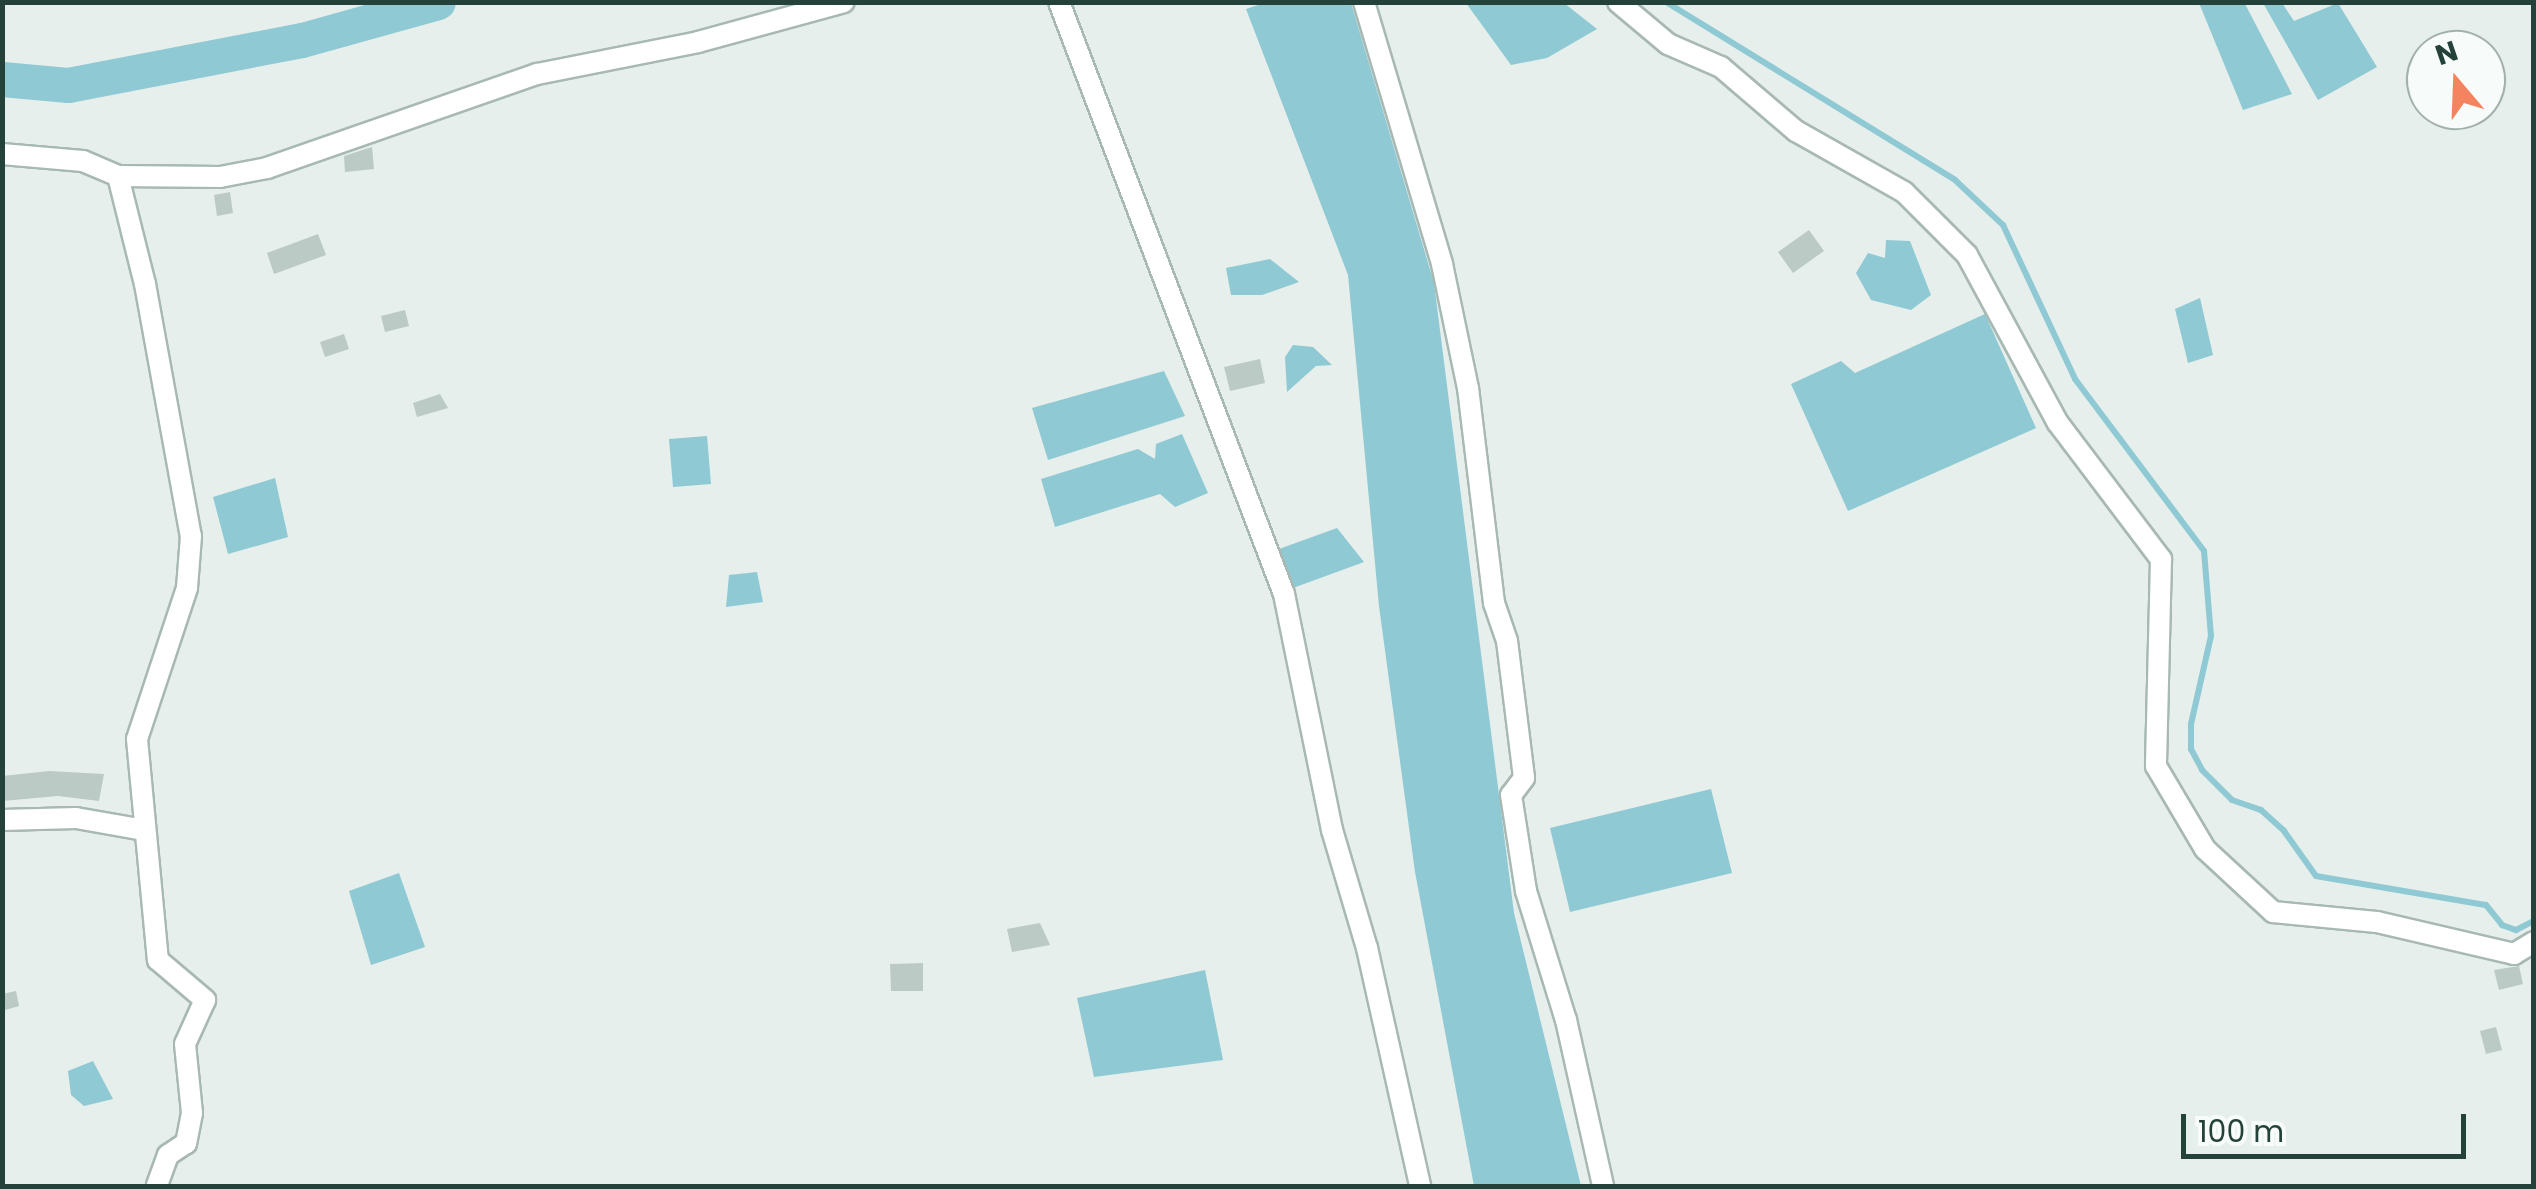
<!DOCTYPE html>
<html>
<head>
<meta charset="utf-8">
<style>
  body { margin:0 }
  #map { position:relative; width:2536px; height:1189px; overflow:hidden; background:#e6efeb; font-family:Poppins,sans-serif }
  div>[style] { position:absolute }
  [style*='--x'] { left:calc(var(--x)*1px); top:calc(var(--y)*1px); width:calc(var(--w)*1px); rotate:calc(var(--a)*1deg) }
  .water>* { inset:0; background:#8ec9d4 }
  .stream>* { height:6px; margin:-3px; padding:0 3px; transform-origin:3px; border-radius:3px; background:#8ec9d4 }
  .river>* { height:35px; margin:-17.5px; padding:0 17.5px; transform-origin:17.5px; border-radius:17.5px; background:#8ec9d4 }
  .building>* { inset:0; background:#bbcac4 }
  .roads { filter:drop-shadow(2px 0 #a8b8b2) drop-shadow(-2px 0 #a8b8b2) drop-shadow(0 2px #a8b8b2) drop-shadow(0 -2px #a8b8b2) }
  .minor>* { height:20px; margin:-10px; padding:0 10px; transform-origin:10px; border-radius:10px; background:#fff }
  span { translate:-50% -50%; white-space:nowrap; text-align:center; line-height:1.15; -webkit-text-stroke:10px #f7fbf9; paint-order:stroke }
  .frame { position:absolute; inset:0; border:5px solid #24423a; pointer-events:none }
  .north { position:absolute; left:2406px; top:30px; width:100px; height:100px; box-sizing:border-box; background:#f7fbf9; border:2px solid #a3b1ad; border-radius:50%; rotate:341deg; font-size:28px; font-weight:700; line-height:40px; text-align:center; color:#24423a }
  .north::after { content:''; display:block; margin:auto; width:35px; height:45px; background:#f4845f; clip-path:polygon(50% 0,100% 100%,50% 72%,0 100%) }
  .scale { position:absolute; left:2181px; top:1114px; width:285px; height:45px; box-sizing:border-box; border:5px solid #24423a; border-top:0; padding-left:12px; font-size:30px; line-height:35px; white-space:nowrap; color:#24423a; -webkit-text-stroke:8px #f7fbf9; paint-order:stroke }
</style>
</head>
<body>
<div id="map">
  <div class="water">
    <i style="clip-path:polygon(1264px 3px,1351px 3px,1434px 283px,1514px 913px,1581px 1186px,1474px 1186px,1415px 872px,1379px 606px,1348px 275px,1246px 9px)"></i>
    <i style="clip-path:polygon(1466px 3px,1564px 3px,1597px 29px,1547px 58px,1511px 65px)"></i>
    <i style="clip-path:polygon(2199px 3px,2245px 4px,2292px 94px,2243px 110px)"></i>
    <i style="clip-path:polygon(2263px 3px,2282px 3px,2294px 21px,2338px 3px,2377px 67px,2318px 100px)"></i>
    <i style="clip-path:polygon(1886px 240px,1910px 241px,1931px 295px,1911px 310px,1871px 300px,1856px 273px,1868px 253px,1885px 258px)"></i>
    <i style="clip-path:polygon(1270px 259px,1299px 282px,1262px 295px,1231px 295px,1226px 268px)"></i>
    <i style="clip-path:polygon(2200px 298px,2213px 355px,2188px 363px,2175px 309px)"></i>
    <i style="clip-path:polygon(1985px 314px,2036px 428px,1848px 511px,1791px 384px,1841px 361px,1855px 373px)"></i>
    <i style="clip-path:polygon(1293px 345px,1313px 347px,1332px 365px,1316px 366px,1287px 392px,1285px 357px)"></i>
    <i style="clip-path:polygon(1164px 371px,1185px 416px,1048px 460px,1032px 408px)"></i>
    <i style="clip-path:polygon(1182px 434px,1208px 493px,1175px 507px,1160px 494px,1055px 527px,1041px 479px,1138px 449px,1155px 459px,1156px 444px)"></i>
    <i style="clip-path:polygon(707px 436px,711px 484px,673px 487px,669px 439px)"></i>
    <i style="clip-path:polygon(275px 478px,288px 537px,228px 554px,213px 497px)"></i>
    <i style="clip-path:polygon(1337px 528px,1364px 562px,1293px 588px,1279px 549px)"></i>
    <i style="clip-path:polygon(757px 572px,763px 602px,726px 607px,729px 575px)"></i>
    <i style="clip-path:polygon(1711px 789px,1732px 873px,1570px 912px,1550px 828px)"></i>
    <i style="clip-path:polygon(399px 873px,425px 947px,371px 965px,349px 891px)"></i>
    <i style="clip-path:polygon(1205px 970px,1223px 1060px,1094px 1077px,1077px 998px)"></i>
    <i style="clip-path:polygon(93px 1061px,113px 1099px,84px 1106px,71px 1095px,68px 1071px)"></i>
  </div>
  <div class="stream">
    <i style="--x:1666;--y:2;--w:339;--a:31.6"></i>
    <i style="--x:1955;--y:180;--w:66;--a:43.2"></i>
    <i style="--x:2003;--y:225;--w:170;--a:64.9"></i>
    <i style="--x:2075;--y:379;--w:215;--a:53.1"></i>
    <i style="--x:2204;--y:551;--w:85;--a:85.3"></i>
    <i style="--x:2211;--y:636;--w:90;--a:102.8"></i>
    <i style="--x:2191;--y:724;--w:25;--a:90"></i>
    <i style="--x:2191;--y:749;--w:24;--a:62"></i>
    <i style="--x:2202;--y:770;--w:42;--a:45"></i>
    <i style="--x:2232;--y:800;--w:31;--a:19"></i>
    <i style="--x:2261;--y:810;--w:31;--a:42"></i>
    <i style="--x:2284;--y:831;--w:55;--a:54.6"></i>
    <i style="--x:2316;--y:876;--w:172;--a:9.7"></i>
    <i style="--x:2486;--y:905;--w:26;--a:51"></i>
    <i style="--x:2502;--y:925;--w:15;--a:20"></i>
    <i style="--x:2516;--y:930;--w:20;--a:-27"></i>
  </div>
  <div class="river">
    <i style="--x:2;--y:79;--w:66;--a:5.2"></i>
    <i style="--x:68;--y:85;--w:238;--a:-10.9"></i>
    <i style="--x:302;--y:40;--w:141;--a:-15.6"></i>
  </div>
  <div class="building">
    <i style="clip-path:polygon(372px 147px,374px 169px,345px 172px,344px 156px)"></i>
    <i style="clip-path:polygon(230px 192px,233px 213px,217px 216px,214px 195px)"></i>
    <i style="clip-path:polygon(1809px 230px,1824px 251px,1793px 273px,1778px 252px)"></i>
    <i style="clip-path:polygon(318px 234px,326px 255px,274px 274px,267px 253px)"></i>
    <i style="clip-path:polygon(405px 310px,409px 326px,385px 332px,381px 316px)"></i>
    <i style="clip-path:polygon(344px 334px,349px 349px,325px 357px,320px 342px)"></i>
    <i style="clip-path:polygon(1260px 359px,1265px 383px,1230px 391px,1224px 367px)"></i>
    <i style="clip-path:polygon(440px 394px,448px 408px,417px 417px,413px 403px)"></i>
    <i style="clip-path:polygon(49px 771px,104px 774px,99px 801px,58px 796px,2px 801px,2px 776px)"></i>
    <i style="clip-path:polygon(1040px 923px,1050px 945px,1012px 952px,1007px 929px)"></i>
    <i style="clip-path:polygon(923px 963px,923px 991px,891px 991px,890px 964px)"></i>
    <i style="clip-path:polygon(2519px 966px,2523px 984px,2499px 990px,2494px 970px)"></i>
    <i style="clip-path:polygon(16px 991px,19px 1006px,2px 1011px,2px 994px)"></i>
    <i style="clip-path:polygon(2496px 1027px,2502px 1050px,2486px 1054px,2480px 1031px)"></i>
  </div>
  <div class="roads">
    <div class="minor">
      <i style="--x:1059;--y:2;--w:633;--a:69.19"></i>
      <i style="--x:1284;--y:594;--w:241;--a:78.5"></i>
      <i style="--x:1332;--y:830;--w:123;--a:73.5"></i>
      <i style="--x:1367;--y:948;--w:244;--a:77.4"></i>
      <i style="--x:1364;--y:2;--w:273;--a:73.4"></i>
      <i style="--x:1442;--y:264;--w:127;--a:78.2"></i>
      <i style="--x:1468;--y:388;--w:217;--a:83.1"></i>
      <i style="--x:1494;--y:603;--w:40;--a:71.1"></i>
      <i style="--x:1507;--y:641;--w:138;--a:82.9"></i>
      <i style="--x:1524;--y:778;--w:21;--a:127"></i>
      <i style="--x:1511;--y:795;--w:97;--a:81.1"></i>
      <i style="--x:1526;--y:891;--w:135;--a:72.8"></i>
      <i style="--x:1566;--y:1020;--w:170;--a:77.4"></i>
      <i style="--x:1618;--y:2;--w:65;--a:40"></i>
      <i style="--x:1668;--y:44;--w:58;--a:23.5"></i>
      <i style="--x:1721;--y:67;--w:99;--a:40.5"></i>
      <i style="--x:1796;--y:131;--w:124;--a:29.5"></i>
      <i style="--x:1904;--y:192;--w:89;--a:45"></i>
      <i style="--x:1967;--y:255;--w:191;--a:61.6"></i>
      <i style="--x:2058;--y:423;--w:171;--a:52.9"></i>
      <i style="--x:2161;--y:559;--w:207;--a:91.4"></i>
      <i style="--x:2156;--y:766;--w:96;--a:59.4"></i>
      <i style="--x:2205;--y:849;--w:93;--a:42.8"></i>
      <i style="--x:2273;--y:912;--w:104;--a:5.5"></i>
      <i style="--x:2377;--y:922;--w:141;--a:13.1"></i>
      <i style="--x:2514;--y:954;--w:23;--a:-31"></i>
      <i style="--x:2;--y:154;--w:81;--a:4.9"></i>
      <i style="--x:83;--y:161;--w:38;--a:23"></i>
      <i style="--x:118;--y:176;--w:102;--a:0.6"></i>
      <i style="--x:220;--y:177;--w:48;--a:-10.8"></i>
      <i style="--x:267;--y:168;--w:286;--a:-19.2"></i>
      <i style="--x:537;--y:74;--w:164;--a:-11.2"></i>
      <i style="--x:698;--y:42;--w:151;--a:-15.3"></i>
      <i style="--x:118;--y:176;--w:111;--a:76"></i>
      <i style="--x:145;--y:284;--w:256;--a:79.7"></i>
      <i style="--x:191;--y:536;--w:52;--a:94.4"></i>
      <i style="--x:187;--y:588;--w:159;--a:108.3"></i>
      <i style="--x:137;--y:739;--w:222;--a:84.6"></i>
      <i style="--x:158;--y:960;--w:62;--a:40.4"></i>
      <i style="--x:205;--y:1000;--w:48;--a:114.4"></i>
      <i style="--x:185;--y:1044;--w:69;--a:84.2"></i>
      <i style="--x:192;--y:1113;--w:31;--a:101"></i>
      <i style="--x:186;--y:1143;--w:22;--a:146"></i>
      <i style="--x:168;--y:1155;--w:33;--a:110"></i>
      <i style="--x:2;--y:820;--w:74;--a:-1.5"></i>
      <i style="--x:76;--y:818;--w:70;--a:9.9"></i>
    </div>
  </div>
  <div class="frame"></div>
  <div class="north">N</div>
  <div class="scale">100 m</div>
</div>
</body>
</html>
